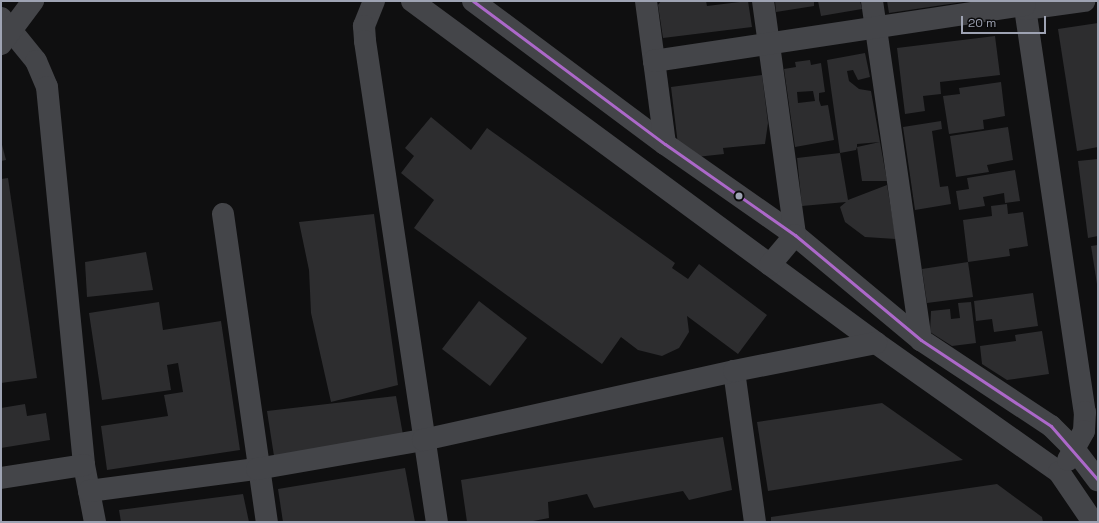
<!DOCTYPE html>
<html>
<head>
<meta charset="utf-8">
<style>
  body { margin:0 }
  #map { position:relative; width:1099px; height:523px; overflow:hidden; background:#0f0f10; font-family:"Space Grotesk",sans-serif }
  div>[style] { position:absolute }
  [style*='--x'] { left:calc(var(--x)*1px); top:calc(var(--y)*1px); width:calc(var(--w)*1px); rotate:calc(var(--a)*1deg) }
  .building>* { inset:0; background:#2d2d2f }
  .minor>* { height:22px; margin:-11px; padding:0 11px; transform-origin:11px; border-radius:11px; background:#444549 }
  .bus-1>* { height:3px; margin:-1.5px; padding:0 1.5px; transform-origin:1.5px; border-radius:1.5px; background:#ac68c9 }
  .dots>* { width:11px; height:11px; translate:-50% -50%; box-sizing:border-box; border:2px solid #0a0a0b; border-radius:50% }
  span { translate:-50% -50%; white-space:nowrap; text-align:center; line-height:1.15; -webkit-text-stroke:4px #0a0a0b; paint-order:stroke }
  .frame { position:absolute; inset:0; border:2px solid #9ea3b3; pointer-events:none }
  .scale { position:absolute; left:961px; top:16px; width:85px; height:18px; box-sizing:border-box; border:2px solid #9ea3b3; border-top:0; padding-left:5px; font-size:12px; line-height:14px; white-space:nowrap; color:#9ea3b3; -webkit-text-stroke:3px #0a0a0b; paint-order:stroke }
</style>
</head>
<body>
<div id="map">
  <div class="building">
    <i style="clip-path:polygon(661px 1px,706px 1px,707px 6px,748px 1px,752px 27px,663px 38px,658px 5px)"></i>
    <i style="clip-path:polygon(775px 1px,814px 1px,814px 6px,776px 12px)"></i>
    <i style="clip-path:polygon(818px 1px,860px 1px,862px 9px,821px 16px)"></i>
    <i style="clip-path:polygon(887px 1px,963px 1px,963px 2px,889px 13px)"></i>
    <i style="clip-path:polygon(1098px 23px,1098px 147px,1077px 151px,1058px 29px)"></i>
    <i style="clip-path:polygon(995px 36px,1000px 75px,940px 82px,941px 94px,923px 96px,925px 111px,905px 114px,897px 48px)"></i>
    <i style="clip-path:polygon(865px 53px,870px 77px,858px 80px,853px 70px,847px 71px,849px 81px,859px 89px,871px 91px,880px 142px,857px 144px,857px 147px,880px 142px,887px 181px,862px 181px,857px 147px,856px 150px,840px 153px,827px 60px)"></i>
    <i style="clip-path:polygon(evenodd,810px 60px,811px 65px,821px 63px,825px 92px,819px 93px,819px 100px,821px 106px,828px 105px,834px 140px,795px 147px,784px 69px,796px 67px,795px 62px,810px 60px,813px 91px,815px 101px,798px 103px,797px 92px,813px 91px)"></i>
    <i style="clip-path:polygon(762px 75px,768px 123px,765px 144px,723px 148px,724px 154px,696px 157px,678px 145px,671px 87px)"></i>
    <i style="clip-path:polygon(1001px 82px,1005px 116px,983px 120px,984px 129px,949px 134px,943px 96px,960px 94px,959px 88px)"></i>
    <i style="clip-path:polygon(431px 117px,471px 150px,487px 128px,675px 263px,672px 268px,688px 279px,699px 264px,767px 315px,738px 354px,687px 316px,689px 332px,679px 348px,662px 356px,638px 350px,621px 337px,602px 364px,414px 228px,434px 200px,401px 173px,414px 156px,405px 148px)"></i>
    <i style="clip-path:polygon(941px 121px,942px 129px,932px 131px,940px 187px,948px 186px,951px 204px,915px 210px,903px 127px)"></i>
    <i style="clip-path:polygon(1008px 127px,1013px 160px,987px 165px,989px 172px,956px 177px,950px 136px)"></i>
    <i style="clip-path:polygon(1px 141px,6px 160px,1px 161px)"></i>
    <i style="clip-path:polygon(840px 153px,848px 200px,887px 185px,896px 239px,865px 237px,845px 222px,840px 207px,846px 202px,802px 206px,797px 158px)"></i>
    <i style="clip-path:polygon(1098px 159px,1098px 236px,1088px 238px,1078px 161px)"></i>
    <i style="clip-path:polygon(1015px 170px,1020px 201px,1005px 203px,1004px 193px,983px 197px,985px 206px,959px 210px,956px 191px,969px 189px,967px 178px)"></i>
    <i style="clip-path:polygon(8px 178px,37px 378px,1px 383px,1px 179px)"></i>
    <i style="clip-path:polygon(1007px 204px,1008px 214px,1023px 212px,1028px 246px,1009px 249px,1010px 256px,968px 262px,963px 220px,992px 216px,991px 206px)"></i>
    <i style="clip-path:polygon(374px 214px,398px 385px,331px 402px,311px 313px,309px 270px,299px 222px)"></i>
    <i style="clip-path:polygon(1098px 245px,1098px 284px,1097px 284px,1091px 246px)"></i>
    <i style="clip-path:polygon(146px 252px,153px 290px,87px 297px,85px 262px)"></i>
    <i style="clip-path:polygon(968px 262px,973px 297px,927px 303px,922px 269px)"></i>
    <i style="clip-path:polygon(1033px 293px,1038px 326px,994px 332px,992px 319px,976px 321px,974px 301px)"></i>
    <i style="clip-path:polygon(479px 301px,527px 338px,490px 386px,442px 349px)"></i>
    <i style="clip-path:polygon(159px 302px,163px 330px,221px 321px,240px 450px,107px 470px,101px 426px,168px 416px,164px 395px,183px 392px,178px 363px,167px 365px,171px 390px,102px 400px,89px 313px)"></i>
    <i style="clip-path:polygon(971px 302px,976px 343px,952px 346px,930px 332px,931px 311px,950px 309px,951px 319px,960px 318px,958px 303px)"></i>
    <i style="clip-path:polygon(1042px 331px,1049px 374px,1007px 380px,982px 364px,980px 346px,1016px 341px,1015px 335px)"></i>
    <i style="clip-path:polygon(396px 396px,403px 435px,274px 456px,267px 411px)"></i>
    <i style="clip-path:polygon(882px 403px,963px 460px,768px 491px,757px 422px)"></i>
    <i style="clip-path:polygon(25px 404px,27px 416px,46px 413px,50px 440px,1px 448px,1px 408px)"></i>
    <i style="clip-path:polygon(723px 437px,732px 490px,689px 500px,683px 491px,594px 508px,587px 494px,548px 502px,549px 518px,528px 522px,467px 522px,461px 480px)"></i>
    <i style="clip-path:polygon(405px 468px,415px 522px,283px 522px,278px 489px)"></i>
    <i style="clip-path:polygon(997px 484px,1042px 517px,1043px 522px,771px 522px,771px 517px)"></i>
    <i style="clip-path:polygon(243px 494px,249px 522px,121px 522px,119px 510px)"></i>
  </div>
  <div class="minor">
    <i style="--x:374;--y:1;--w:27;--a:112"></i>
    <i style="--x:364;--y:26;--w:15;--a:86"></i>
    <i style="--x:365;--y:41;--w:486;--a:81.5"></i>
    <i style="--x:412;--y:1;--w:576;--a:36.39"></i>
    <i style="--x:876;--y:343;--w:224;--a:35.2"></i>
    <i style="--x:1059;--y:472;--w:60;--a:55.8"></i>
    <i style="--x:473;--y:1;--w:239;--a:36.7"></i>
    <i style="--x:665;--y:144;--w:159;--a:35"></i>
    <i style="--x:795;--y:235;--w:164;--a:39.8"></i>
    <i style="--x:921;--y:340;--w:156;--a:33.5"></i>
    <i style="--x:1051;--y:426;--w:34;--a:45"></i>
    <i style="--x:1075;--y:450;--w:38;--a:53"></i>
    <i style="--x:646;--y:1;--w:61;--a:82.4"></i>
    <i style="--x:763;--y:1;--w:236;--a:82.2"></i>
    <i style="--x:795;--y:235;--w:39;--a:130"></i>
    <i style="--x:872;--y:1;--w:343;--a:81.8"></i>
    <i style="--x:1024;--y:1;--w:416;--a:81.6"></i>
    <i style="--x:1085;--y:412;--w:19;--a:93"></i>
    <i style="--x:1084;--y:431;--w:33;--a:119"></i>
    <i style="--x:1025;--y:9;--w:60;--a:-7.7"></i>
    <i style="--x:1;--y:18;--w:55;--a:50.9"></i>
    <i style="--x:36;--y:61;--w:28;--a:67"></i>
    <i style="--x:47;--y:87;--w:380;--a:84.4"></i>
    <i style="--x:84;--y:465;--w:58;--a:79.1"></i>
    <i style="--x:1;--y:44;--w:54;--a:-53.3"></i>
    <i style="--x:665;--y:144;--w:84;--a:-97.5"></i>
    <i style="--x:654;--y:61;--w:375;--a:-8.6"></i>
    <i style="--x:223;--y:214;--w:311;--a:81.9"></i>
    <i style="--x:734;--y:371;--w:152;--a:82.1"></i>
    <i style="--x:1;--y:478;--w:84;--a:-8.9"></i>
    <i style="--x:89;--y:491;--w:169;--a:-7.5"></i>
    <i style="--x:257;--y:469;--w:169;--a:-9.9"></i>
    <i style="--x:423;--y:440;--w:319;--a:-12.5"></i>
    <i style="--x:734;--y:371;--w:145;--a:-11.2"></i>
  </div>
  <div class="bus-1">
    <i style="--x:473;--y:1;--w:239;--a:36.7"></i>
    <i style="--x:665;--y:144;--w:159;--a:35"></i>
    <i style="--x:795;--y:235;--w:164;--a:39.8"></i>
    <i style="--x:921;--y:340;--w:156;--a:33.5"></i>
    <i style="--x:1051;--y:426;--w:72;--a:49"></i>
  </div>
  <div class="dots">
    <i style="left:739px;top:196px;background:#9ea3b3"></i>
  </div>
  <div class="frame"></div>
  <div class="scale">20 m</div>
</div>
</body>
</html>
